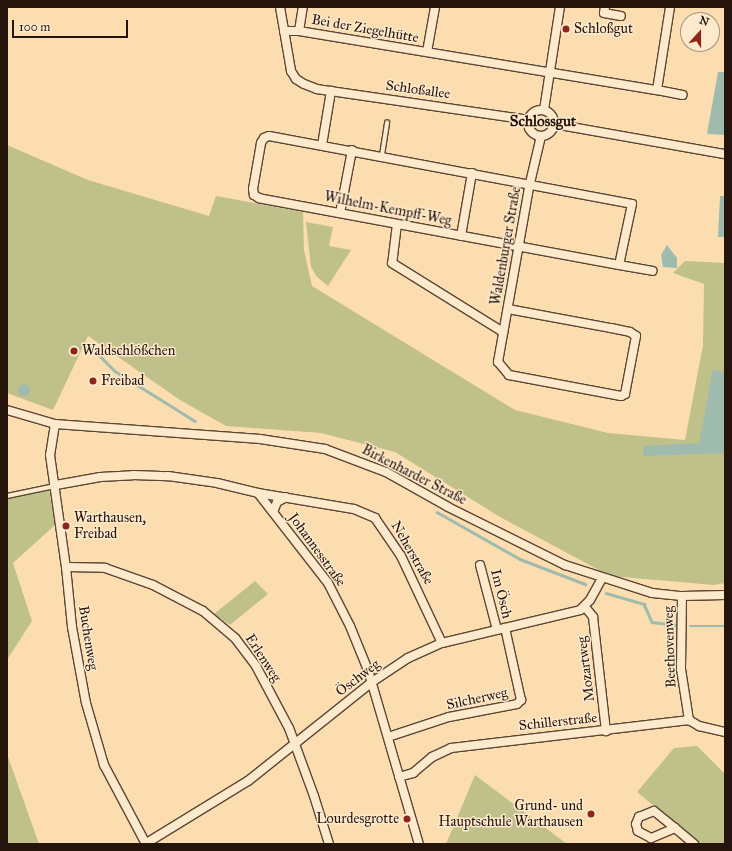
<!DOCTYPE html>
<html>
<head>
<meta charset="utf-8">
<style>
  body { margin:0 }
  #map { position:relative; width:732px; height:851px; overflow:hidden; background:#fcddb0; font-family:"IM FELL Great Primer",serif }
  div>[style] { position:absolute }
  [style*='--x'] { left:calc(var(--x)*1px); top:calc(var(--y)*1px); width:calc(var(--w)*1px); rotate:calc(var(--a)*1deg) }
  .green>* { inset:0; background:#c0c08b }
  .water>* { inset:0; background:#9fbbae }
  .round { border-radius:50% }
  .stream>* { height:2.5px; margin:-1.25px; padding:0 1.25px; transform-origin:1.25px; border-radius:1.25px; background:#9fbbae }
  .roads { filter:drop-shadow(1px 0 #5b4635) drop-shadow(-1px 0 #5b4635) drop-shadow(0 1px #5b4635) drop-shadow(0 -1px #5b4635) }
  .service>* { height:4px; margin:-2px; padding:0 2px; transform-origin:2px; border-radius:2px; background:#fde9cc }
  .minor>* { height:8px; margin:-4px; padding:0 4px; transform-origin:4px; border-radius:4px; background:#fde9cc }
  .minor>.ring { margin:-4px; padding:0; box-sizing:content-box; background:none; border:8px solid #fde9cc; border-radius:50% }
  .dots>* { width:11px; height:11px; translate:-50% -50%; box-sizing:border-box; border:2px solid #fde9cc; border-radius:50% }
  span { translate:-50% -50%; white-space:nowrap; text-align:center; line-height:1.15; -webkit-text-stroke:3px #fde9cc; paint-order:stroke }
  .street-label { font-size:14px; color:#25140c }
  .poi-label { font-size:14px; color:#25140c }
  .left { translate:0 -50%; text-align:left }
  .right { translate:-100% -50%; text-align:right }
  .neighbourhood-label { font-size:15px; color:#25140c; font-weight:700 }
  .frame { position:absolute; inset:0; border:8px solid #25140c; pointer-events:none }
  .north { position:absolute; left:680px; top:12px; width:40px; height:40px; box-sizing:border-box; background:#fde9cc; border:1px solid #a7947f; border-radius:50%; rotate:21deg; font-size:11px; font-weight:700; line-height:16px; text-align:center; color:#25140c }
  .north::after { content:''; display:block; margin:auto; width:14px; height:18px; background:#8f2418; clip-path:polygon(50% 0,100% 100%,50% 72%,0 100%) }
  .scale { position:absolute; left:12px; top:20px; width:116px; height:18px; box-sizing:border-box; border:2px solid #25140c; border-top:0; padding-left:5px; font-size:12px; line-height:14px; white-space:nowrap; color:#25140c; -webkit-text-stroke:3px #fde9cc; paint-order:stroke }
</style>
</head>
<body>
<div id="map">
  <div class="green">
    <i style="clip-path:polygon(7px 145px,88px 180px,209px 216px,216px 196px,303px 212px,304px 250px,312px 286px,515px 410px,608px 433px,685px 440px,703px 345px,704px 284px,673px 273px,685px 261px,725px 263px,725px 583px,714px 585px,610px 576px,500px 517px,395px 452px,321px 433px,226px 426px,180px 400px,88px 336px,53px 410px,7px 393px)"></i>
    <i style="clip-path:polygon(306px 222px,333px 227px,329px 246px,351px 250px,328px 286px,317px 277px,311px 267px)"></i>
    <i style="clip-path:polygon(48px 484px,55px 525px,13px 563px,32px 621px,7px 660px,7px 494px)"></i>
    <i style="clip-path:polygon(255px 581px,268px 594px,230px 625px,214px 614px)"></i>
    <i style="clip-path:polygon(697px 746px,725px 774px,725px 844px,701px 844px,637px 792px,674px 748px)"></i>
    <i style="clip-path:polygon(7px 754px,39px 844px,7px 844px)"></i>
    <i style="clip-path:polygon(475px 775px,567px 844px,446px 844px)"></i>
  </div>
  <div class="water">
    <i style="clip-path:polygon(718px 72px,725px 72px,725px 135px,707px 134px)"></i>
    <i style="clip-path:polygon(720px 196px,725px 196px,725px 237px,718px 237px)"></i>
    <i style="clip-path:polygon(667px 245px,677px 258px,677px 268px,663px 267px,661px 255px)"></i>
    <i style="clip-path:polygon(713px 370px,725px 372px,725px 453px,643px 456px,644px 446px,699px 443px)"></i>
    <i class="round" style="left:18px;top:384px;width:12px;height:12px"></i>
  </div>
  <div class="stream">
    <i style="--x:97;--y:353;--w:25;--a:45"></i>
    <i style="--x:115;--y:371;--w:94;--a:32"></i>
    <i style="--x:437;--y:512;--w:95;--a:29.5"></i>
    <i style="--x:520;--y:559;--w:70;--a:21"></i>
    <i style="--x:606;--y:593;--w:40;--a:16"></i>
    <i style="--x:644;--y:604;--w:20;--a:66"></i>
    <i style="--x:652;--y:622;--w:23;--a:7"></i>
    <i style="--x:690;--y:626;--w:35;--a:0"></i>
  </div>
  <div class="roads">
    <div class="service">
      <i style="--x:382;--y:155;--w:33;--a:-81"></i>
      <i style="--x:7;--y:496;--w:49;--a:-11.8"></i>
    </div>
    <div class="minor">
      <i style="--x:280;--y:7;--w:65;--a:80.2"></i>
      <i style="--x:291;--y:71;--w:9;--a:58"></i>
      <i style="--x:296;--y:79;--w:9;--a:32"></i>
      <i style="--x:304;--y:84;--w:14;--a:21"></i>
      <i style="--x:317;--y:89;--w:214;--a:8.3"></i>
      <i style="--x:605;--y:7;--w:6;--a:99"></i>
      <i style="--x:604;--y:13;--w:17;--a:10"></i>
      <i style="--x:284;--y:31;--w:15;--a:0"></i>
      <i style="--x:299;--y:31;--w:363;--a:9.4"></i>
      <i style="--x:657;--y:90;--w:84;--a:-81.1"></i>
      <i style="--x:299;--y:31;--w:24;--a:-81"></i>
      <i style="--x:427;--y:52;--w:46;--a:-79.9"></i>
      <i style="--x:657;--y:90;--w:26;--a:11"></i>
      <i style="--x:544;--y:110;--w:104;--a:-81.2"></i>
      <i class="ring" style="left:528px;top:110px;width:18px;height:18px"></i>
      <i style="--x:554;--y:124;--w:174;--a:10"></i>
      <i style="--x:269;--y:136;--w:369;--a:10.6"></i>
      <i style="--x:632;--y:204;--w:62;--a:102"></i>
      <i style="--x:619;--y:265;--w:366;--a:-169.5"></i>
      <i style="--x:259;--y:198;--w:6;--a:-149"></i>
      <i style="--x:254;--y:195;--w:6;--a:-99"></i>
      <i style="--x:253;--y:189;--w:47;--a:-80.1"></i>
      <i style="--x:261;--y:143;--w:6;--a:-59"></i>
      <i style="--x:264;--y:138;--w:5;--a:-22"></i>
      <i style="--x:322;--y:145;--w:55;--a:-80.5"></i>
      <i style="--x:340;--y:213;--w:64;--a:-79.2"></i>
      <i style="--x:397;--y:224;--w:39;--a:97"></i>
      <i style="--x:392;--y:263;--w:131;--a:31.9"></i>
      <i style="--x:461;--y:236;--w:64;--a:-80.1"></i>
      <i style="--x:619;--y:265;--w:34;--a:10"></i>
      <i style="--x:508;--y:309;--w:105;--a:10.5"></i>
      <i style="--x:611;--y:328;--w:19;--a:12"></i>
      <i style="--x:630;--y:332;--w:7;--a:34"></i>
      <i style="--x:636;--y:336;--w:59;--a:100.7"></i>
      <i style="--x:625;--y:394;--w:4;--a:153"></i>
      <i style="--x:621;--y:396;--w:114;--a:-169.4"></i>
      <i style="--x:509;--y:375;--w:17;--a:-130"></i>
      <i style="--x:498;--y:362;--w:182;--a:-79.9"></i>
      <i style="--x:530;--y:183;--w:48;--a:-76.8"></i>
      <i style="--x:7;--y:410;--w:50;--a:16.3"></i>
      <i style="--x:55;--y:424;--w:206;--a:4.2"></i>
      <i style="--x:260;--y:439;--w:66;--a:8.7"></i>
      <i style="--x:325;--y:449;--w:65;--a:20.7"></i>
      <i style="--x:386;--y:472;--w:71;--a:29.4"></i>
      <i style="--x:448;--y:507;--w:131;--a:26.4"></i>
      <i style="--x:565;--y:565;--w:91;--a:17.8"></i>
      <i style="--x:652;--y:593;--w:30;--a:6"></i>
      <i style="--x:682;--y:596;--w:43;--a:-1.3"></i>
      <i style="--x:55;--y:424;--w:31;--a:99"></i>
      <i style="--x:50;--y:455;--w:113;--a:81.9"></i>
      <i style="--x:66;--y:567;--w:60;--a:84.3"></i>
      <i style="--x:72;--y:627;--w:77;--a:79.6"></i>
      <i style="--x:86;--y:703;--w:65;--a:73.8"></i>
      <i style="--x:104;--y:765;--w:89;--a:62"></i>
      <i style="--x:56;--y:485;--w:45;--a:-10.3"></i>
      <i style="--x:100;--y:477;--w:33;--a:-3"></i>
      <i style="--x:133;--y:475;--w:35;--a:2"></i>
      <i style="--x:168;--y:476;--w:49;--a:8.1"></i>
      <i style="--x:217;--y:483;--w:42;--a:13.7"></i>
      <i style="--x:258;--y:493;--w:114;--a:52.1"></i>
      <i style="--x:328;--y:583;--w:48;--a:62.9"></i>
      <i style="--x:350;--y:626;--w:48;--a:67.8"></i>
      <i style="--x:368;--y:670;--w:181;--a:73.7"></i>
      <i style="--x:258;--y:493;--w:97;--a:9.5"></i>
      <i style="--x:354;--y:509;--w:23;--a:23"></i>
      <i style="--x:375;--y:518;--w:46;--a:55.6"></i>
      <i style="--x:401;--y:556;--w:96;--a:64.8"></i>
      <i style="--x:273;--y:512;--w:11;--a:-68"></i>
      <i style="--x:277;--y:502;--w:10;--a:-29"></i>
      <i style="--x:480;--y:565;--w:67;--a:75.3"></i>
      <i style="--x:66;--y:567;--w:39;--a:1"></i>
      <i style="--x:105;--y:568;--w:51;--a:19.5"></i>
      <i style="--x:153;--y:585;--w:56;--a:27.5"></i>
      <i style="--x:203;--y:611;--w:42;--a:40.2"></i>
      <i style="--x:235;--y:638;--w:35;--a:53"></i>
      <i style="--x:256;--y:666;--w:70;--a:62"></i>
      <i style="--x:289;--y:728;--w:72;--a:69.8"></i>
      <i style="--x:314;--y:796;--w:50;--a:72.6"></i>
      <i style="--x:682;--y:596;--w:73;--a:90.8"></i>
      <i style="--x:681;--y:669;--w:52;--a:81.1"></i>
      <i style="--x:585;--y:607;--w:13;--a:51"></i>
      <i style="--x:593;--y:617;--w:115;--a:83.5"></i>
      <i style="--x:388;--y:737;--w:64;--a:-18.2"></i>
      <i style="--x:449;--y:717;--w:69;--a:-10.8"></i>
      <i style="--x:517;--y:704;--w:6;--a:-45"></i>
      <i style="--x:521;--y:700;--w:74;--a:-102.5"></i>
      <i style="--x:399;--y:777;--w:15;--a:-16"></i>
      <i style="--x:413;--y:773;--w:25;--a:-40"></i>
      <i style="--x:432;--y:757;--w:21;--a:-25"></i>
      <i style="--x:451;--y:748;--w:240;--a:-6.7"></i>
      <i style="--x:689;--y:720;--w:12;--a:31"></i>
      <i style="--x:699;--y:726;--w:27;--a:13"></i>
      <i style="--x:675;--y:828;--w:26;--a:157"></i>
      <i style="--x:651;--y:838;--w:15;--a:-152"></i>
      <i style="--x:638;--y:831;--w:7;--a:-106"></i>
      <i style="--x:636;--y:824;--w:8;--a:-67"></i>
      <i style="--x:639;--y:817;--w:16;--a:-22"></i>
      <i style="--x:654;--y:811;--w:27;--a:39"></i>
      <i style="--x:675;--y:828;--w:25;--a:40"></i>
      <i style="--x:145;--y:844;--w:121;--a:-31.5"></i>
      <i style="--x:248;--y:781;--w:159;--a:-38.6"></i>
      <i style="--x:372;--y:682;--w:43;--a:-33.7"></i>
      <i style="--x:408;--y:658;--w:37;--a:-24"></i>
      <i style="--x:442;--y:643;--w:142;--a:-13.4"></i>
      <i style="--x:580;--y:610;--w:14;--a:-45"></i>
      <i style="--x:590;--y:600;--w:25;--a:-61"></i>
    </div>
  </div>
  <div class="dots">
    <i style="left:566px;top:29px;background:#8f2418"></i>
    <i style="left:74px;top:351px;background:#8f2418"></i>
    <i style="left:93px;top:381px;background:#8f2418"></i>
    <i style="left:66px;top:526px;background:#8f2418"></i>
    <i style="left:591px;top:814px;background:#8f2418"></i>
    <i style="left:407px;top:819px;background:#8f2418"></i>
  </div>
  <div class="street-label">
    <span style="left:365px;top:29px;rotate:10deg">Bei der Ziegelhütte</span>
    <span style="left:418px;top:90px;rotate:8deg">Schloßallee</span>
    <span style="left:388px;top:209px;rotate:11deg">Wilhelm-Kempff-Weg</span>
    <span style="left:506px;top:246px;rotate:-80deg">Waldenburger Straße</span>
    <span style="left:414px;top:475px;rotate:27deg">Birkenharder Straße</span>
    <span style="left:317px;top:550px;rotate:54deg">Johannesstraße</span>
    <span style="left:412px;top:553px;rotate:60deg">Neherstraße</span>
    <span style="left:501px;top:594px;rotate:76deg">Im Ösch</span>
    <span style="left:88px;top:638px;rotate:81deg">Buchenweg</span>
    <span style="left:670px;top:647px;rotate:-92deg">Beethovenweg</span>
    <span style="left:263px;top:658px;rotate:57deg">Erlenweg</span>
    <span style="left:586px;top:669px;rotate:-97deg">Mozartweg</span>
    <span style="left:358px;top:678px;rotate:-37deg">Öschweg</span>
    <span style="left:477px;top:699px;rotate:-12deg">Silcherweg</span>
    <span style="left:558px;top:722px;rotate:-6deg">Schillerstraße</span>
  </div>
  <div class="poi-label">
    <span class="left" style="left:574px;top:29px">Schloßgut</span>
    <span class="left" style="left:82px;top:351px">Waldschlößchen</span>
    <span class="left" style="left:101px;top:381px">Freibad</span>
    <span class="left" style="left:74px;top:526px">Warthausen,<br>Freibad</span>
    <span class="right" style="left:583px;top:814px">Grund- und<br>Hauptschule Warthausen</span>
    <span class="right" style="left:399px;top:819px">Lourdesgrotte</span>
  </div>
  <div class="neighbourhood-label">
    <span style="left:543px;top:122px">Schlossgut</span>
  </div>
  <div class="frame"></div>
  <div class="north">N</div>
  <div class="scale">100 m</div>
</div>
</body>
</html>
